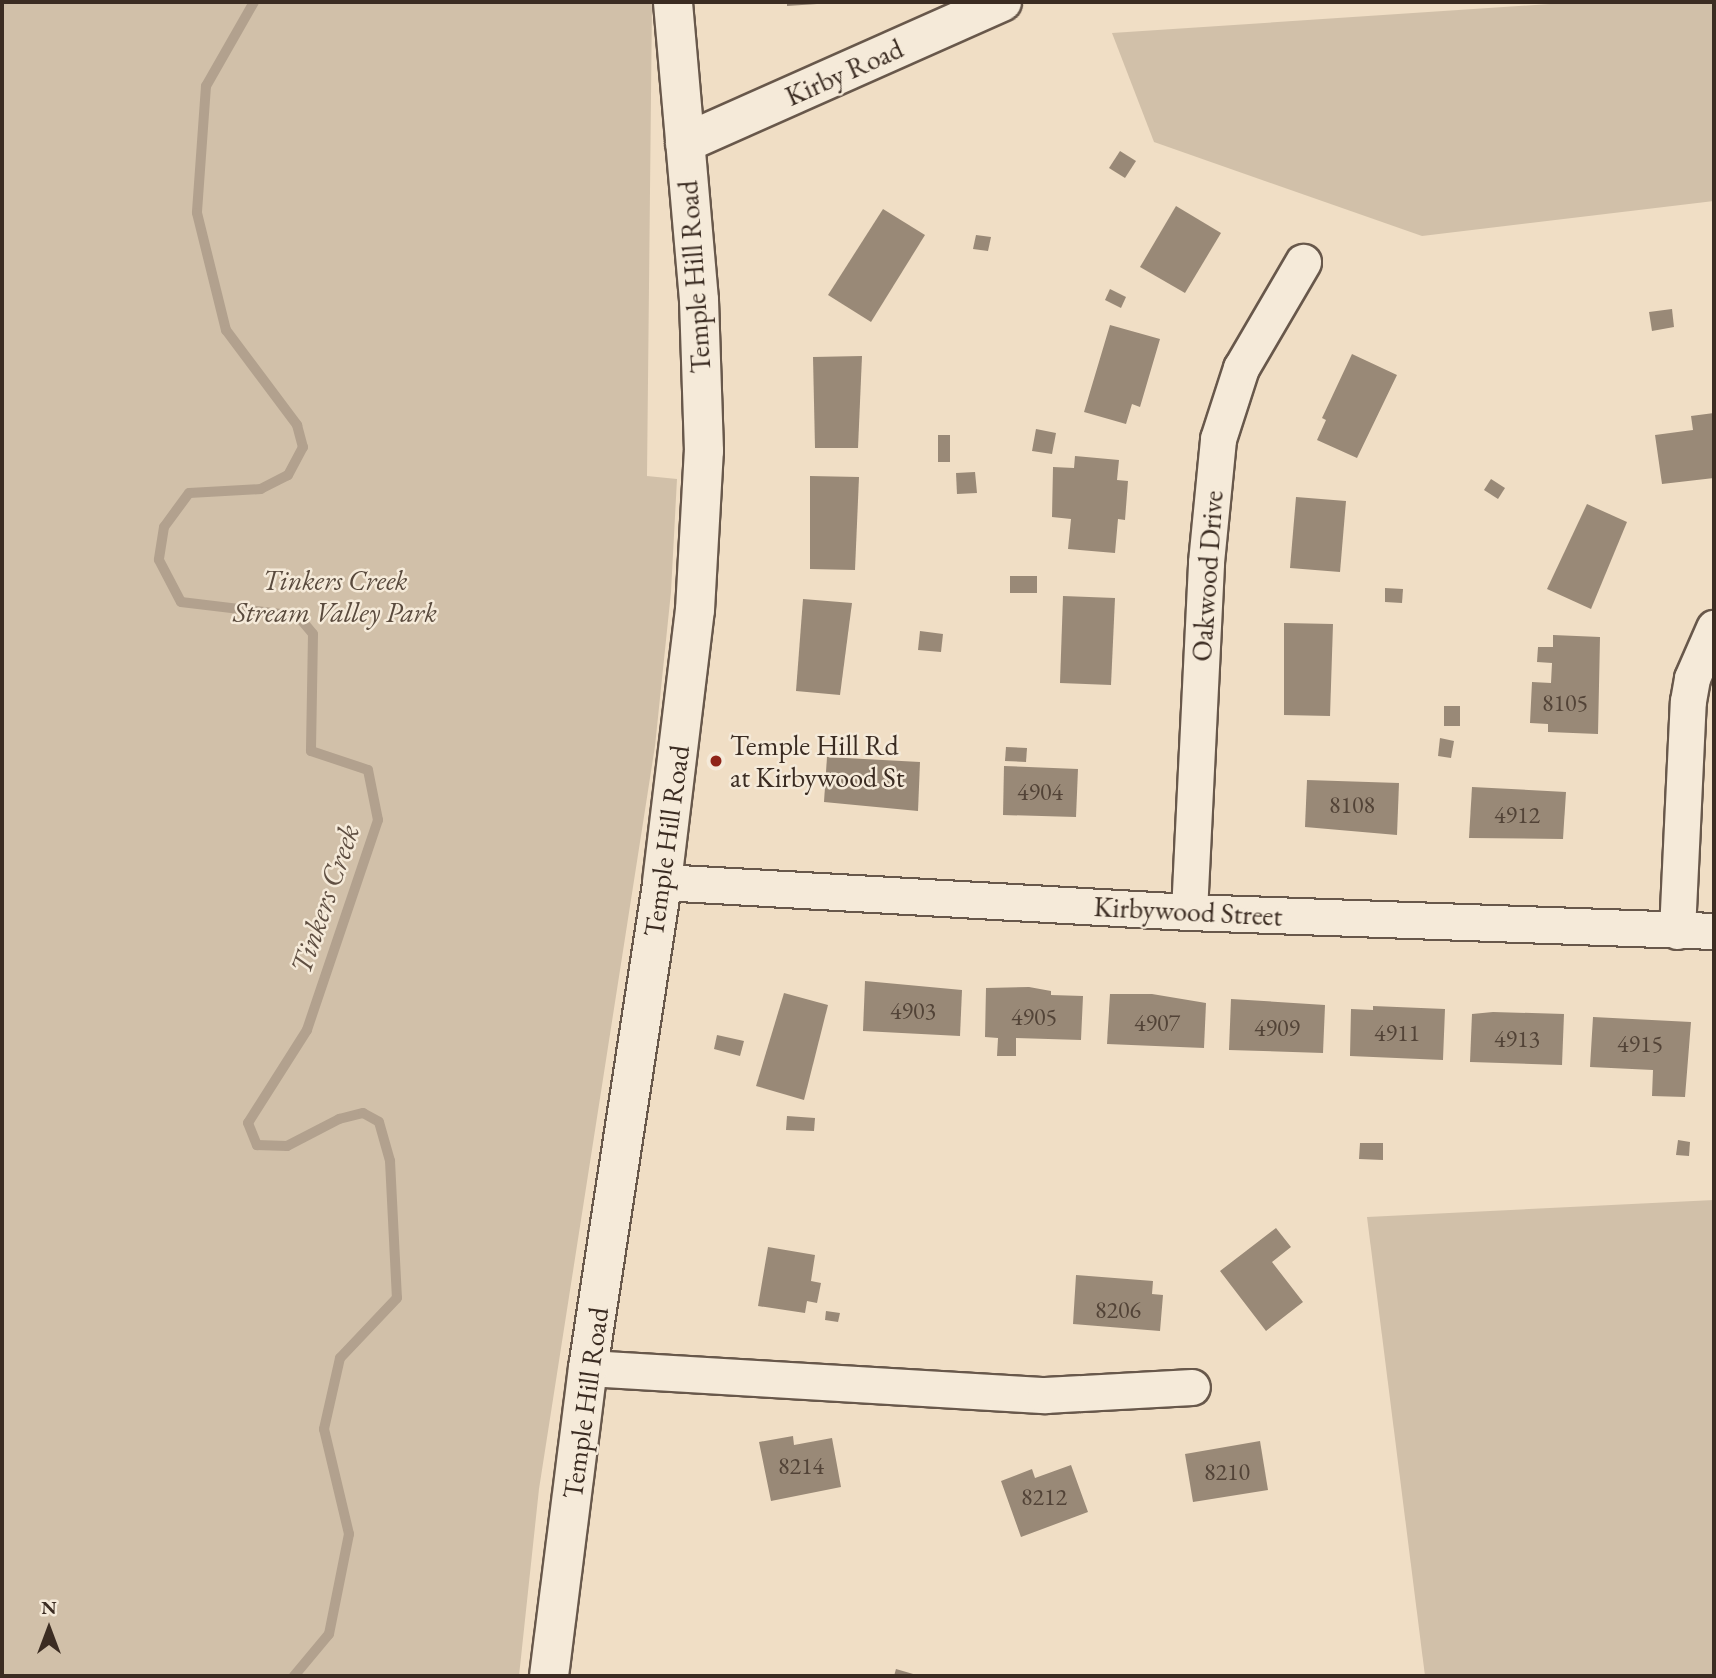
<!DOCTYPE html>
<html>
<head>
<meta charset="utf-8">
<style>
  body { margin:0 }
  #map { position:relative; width:1716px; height:1678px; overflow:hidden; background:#f0dec5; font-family:"EB Garamond",serif }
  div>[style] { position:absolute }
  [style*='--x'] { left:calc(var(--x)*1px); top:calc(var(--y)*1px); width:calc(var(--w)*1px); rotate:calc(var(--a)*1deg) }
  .green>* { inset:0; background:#d1c0a9 }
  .stream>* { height:10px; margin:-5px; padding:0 5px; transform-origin:5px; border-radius:5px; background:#b2a18e }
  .building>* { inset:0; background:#998977 }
  .roads { filter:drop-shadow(2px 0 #68584b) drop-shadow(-2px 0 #68584b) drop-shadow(0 2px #68584b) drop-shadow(0 -2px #68584b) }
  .minor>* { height:35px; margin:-17.5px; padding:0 17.5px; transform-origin:17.5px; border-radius:17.5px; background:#f5ead9 }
  .secondary>* { height:38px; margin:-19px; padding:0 19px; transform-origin:19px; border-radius:19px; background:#f5ead9 }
  .dots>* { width:19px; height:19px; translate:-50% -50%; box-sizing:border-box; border:4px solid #f5ead9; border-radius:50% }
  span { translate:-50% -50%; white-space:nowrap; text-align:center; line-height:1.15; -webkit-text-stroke:5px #f5ead9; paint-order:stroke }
  .number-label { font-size:24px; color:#524337 }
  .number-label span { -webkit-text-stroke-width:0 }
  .street-label { font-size:28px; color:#3b2c22 }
  .park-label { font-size:28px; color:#594a3d; font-style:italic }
  .poi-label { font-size:28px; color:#3b2c22 }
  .left { translate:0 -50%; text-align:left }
  .water-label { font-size:30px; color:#5f4f42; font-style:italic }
  .frame { position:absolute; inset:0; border:4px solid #3b2c22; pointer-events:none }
  .north { position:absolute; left:14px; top:1594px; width:70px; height:70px; -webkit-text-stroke:5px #f5ead9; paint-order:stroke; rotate:0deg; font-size:19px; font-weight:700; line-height:28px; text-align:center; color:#3b2c22 }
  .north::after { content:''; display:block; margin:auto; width:24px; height:32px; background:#3b2c22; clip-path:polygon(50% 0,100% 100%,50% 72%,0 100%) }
</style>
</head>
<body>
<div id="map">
  <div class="green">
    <i style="clip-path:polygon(2px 2px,652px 2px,647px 476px,677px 479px,671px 592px,655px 746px,539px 1489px,519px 1676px,2px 1676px)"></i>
    <i style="clip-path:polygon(1579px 2px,1714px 2px,1714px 201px,1422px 236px,1154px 142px,1112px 33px)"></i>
    <i style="clip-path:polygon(1714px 1200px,1714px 1676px,1425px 1676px,1367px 1217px)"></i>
  </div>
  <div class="stream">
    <i style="--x:254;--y:2;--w:97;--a:119.7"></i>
    <i style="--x:206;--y:86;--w:127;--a:94.1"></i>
    <i style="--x:197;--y:213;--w:121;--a:76.1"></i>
    <i style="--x:226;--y:330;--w:119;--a:53.2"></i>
    <i style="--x:297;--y:425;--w:23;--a:75"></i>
    <i style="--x:303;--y:447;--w:32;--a:118"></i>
    <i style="--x:288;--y:475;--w:30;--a:153"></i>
    <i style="--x:261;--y:489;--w:72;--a:176.8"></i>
    <i style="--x:189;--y:493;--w:42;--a:126.3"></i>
    <i style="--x:164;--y:527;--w:33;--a:99"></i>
    <i style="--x:159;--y:560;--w:47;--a:62.4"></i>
    <i style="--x:181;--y:602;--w:118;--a:6.8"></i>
    <i style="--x:298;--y:616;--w:23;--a:50"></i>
    <i style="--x:313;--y:634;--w:117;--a:91"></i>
    <i style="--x:311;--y:751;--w:60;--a:18.4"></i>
    <i style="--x:368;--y:770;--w:51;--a:78.7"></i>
    <i style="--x:378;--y:820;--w:222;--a:108.7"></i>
    <i style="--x:307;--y:1030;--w:110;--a:122.4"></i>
    <i style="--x:248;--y:1123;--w:24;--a:68"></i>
    <i style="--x:257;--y:1145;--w:30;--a:2"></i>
    <i style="--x:287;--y:1146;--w:59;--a:-27.4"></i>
    <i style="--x:339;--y:1119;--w:25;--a:-14"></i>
    <i style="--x:363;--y:1113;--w:18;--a:29"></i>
    <i style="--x:379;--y:1122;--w:41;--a:74.2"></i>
    <i style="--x:390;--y:1161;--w:137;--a:87.1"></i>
    <i style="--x:397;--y:1298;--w:83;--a:133.5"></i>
    <i style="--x:340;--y:1358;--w:73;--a:102.7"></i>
    <i style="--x:324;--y:1429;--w:108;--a:76.6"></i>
    <i style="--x:349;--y:1534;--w:102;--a:101.3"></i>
    <i style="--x:329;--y:1634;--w:55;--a:129.8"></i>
  </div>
  <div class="building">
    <i style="clip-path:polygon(787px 2px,817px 2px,817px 4px,787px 6px)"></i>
    <i style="clip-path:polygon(1120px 151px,1136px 161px,1125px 178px,1109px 168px)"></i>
    <i style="clip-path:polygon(1176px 206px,1221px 233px,1185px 293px,1140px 267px)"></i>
    <i style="clip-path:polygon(883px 209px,925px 235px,871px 322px,828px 295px)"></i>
    <i style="clip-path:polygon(976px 235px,991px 237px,988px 251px,973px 249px)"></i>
    <i style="clip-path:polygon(1110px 289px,1126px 297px,1121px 308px,1105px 300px)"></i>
    <i style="clip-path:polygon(1672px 309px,1674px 327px,1652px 331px,1649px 312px)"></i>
    <i style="clip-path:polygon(1110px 325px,1160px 339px,1140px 407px,1132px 404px,1126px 424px,1084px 412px)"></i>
    <i style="clip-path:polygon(1352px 354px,1397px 375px,1357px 458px,1317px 440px,1326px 420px,1322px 418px)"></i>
    <i style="clip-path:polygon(862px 356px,858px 448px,815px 448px,813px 357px)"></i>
    <i style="clip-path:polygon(1714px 413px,1714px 478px,1662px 484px,1655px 435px,1693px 430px,1691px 416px)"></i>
    <i style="clip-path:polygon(1036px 429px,1056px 433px,1052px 454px,1032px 451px)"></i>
    <i style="clip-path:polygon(938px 435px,950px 435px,950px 462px,938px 462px)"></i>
    <i style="clip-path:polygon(1075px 456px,1119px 460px,1117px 480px,1128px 481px,1125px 520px,1118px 519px,1115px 553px,1068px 549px,1071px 519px,1052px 517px,1053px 467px,1074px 468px)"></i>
    <i style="clip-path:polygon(975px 472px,977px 493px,957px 494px,956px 473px)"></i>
    <i style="clip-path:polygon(810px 476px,859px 477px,855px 570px,810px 569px)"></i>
    <i style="clip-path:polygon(1491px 479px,1505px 488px,1498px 499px,1484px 490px)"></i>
    <i style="clip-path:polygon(1296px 497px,1346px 501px,1340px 572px,1290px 568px)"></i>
    <i style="clip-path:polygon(1587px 504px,1627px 522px,1591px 609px,1547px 589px)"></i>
    <i style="clip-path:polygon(1010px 576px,1037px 576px,1037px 593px,1010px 593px)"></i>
    <i style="clip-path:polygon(1385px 588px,1403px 589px,1402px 603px,1385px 602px)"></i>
    <i style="clip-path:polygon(1063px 596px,1115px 598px,1111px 685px,1060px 683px)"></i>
    <i style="clip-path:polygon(803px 599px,852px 603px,840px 695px,796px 691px)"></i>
    <i style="clip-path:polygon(1284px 623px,1333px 624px,1330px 716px,1284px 715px)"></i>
    <i style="clip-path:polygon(920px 631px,943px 634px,941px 652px,918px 650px)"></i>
    <i style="clip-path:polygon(1553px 635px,1600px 637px,1598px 734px,1548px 732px,1548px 724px,1530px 723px,1532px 682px,1551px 683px,1552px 663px,1537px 662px,1538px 647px,1553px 647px)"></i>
    <i style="clip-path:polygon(1444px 706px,1460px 706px,1460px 726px,1444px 726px)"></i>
    <i style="clip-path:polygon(1440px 738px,1454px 741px,1451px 758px,1438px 756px)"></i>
    <i style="clip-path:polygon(1006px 747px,1027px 748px,1026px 762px,1005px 761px)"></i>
    <i style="clip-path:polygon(827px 757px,920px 762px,918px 811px,824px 802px)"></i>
    <i style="clip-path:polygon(1004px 766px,1078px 769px,1076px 817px,1003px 815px)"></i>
    <i style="clip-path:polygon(1307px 780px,1399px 783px,1397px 835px,1305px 827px)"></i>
    <i style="clip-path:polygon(1472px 787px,1566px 792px,1563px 839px,1469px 838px)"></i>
    <i style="clip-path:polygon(865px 981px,962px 990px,960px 1036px,863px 1031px)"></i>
    <i style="clip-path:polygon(1029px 987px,1051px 991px,1051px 995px,1083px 996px,1081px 1040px,1016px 1038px,1016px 1056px,997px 1056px,998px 1038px,985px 1037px,986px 988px)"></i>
    <i style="clip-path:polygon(784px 993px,828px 1005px,804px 1100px,756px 1086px)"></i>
    <i style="clip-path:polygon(1110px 994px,1152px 994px,1206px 1003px,1204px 1048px,1107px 1044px)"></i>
    <i style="clip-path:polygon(1231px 999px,1325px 1005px,1323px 1053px,1229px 1050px)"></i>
    <i style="clip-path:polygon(1373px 1006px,1445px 1009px,1443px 1060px,1350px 1056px,1351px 1009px,1373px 1010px)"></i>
    <i style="clip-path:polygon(1493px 1012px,1564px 1014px,1562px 1065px,1470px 1062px,1472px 1014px)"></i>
    <i style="clip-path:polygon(1593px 1017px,1691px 1022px,1685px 1097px,1652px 1096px,1653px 1070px,1590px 1067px)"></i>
    <i style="clip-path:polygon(717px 1035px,744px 1041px,740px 1056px,714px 1049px)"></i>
    <i style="clip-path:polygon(787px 1116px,815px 1118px,814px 1131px,786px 1130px)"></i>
    <i style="clip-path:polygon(1678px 1140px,1690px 1142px,1689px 1156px,1676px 1155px)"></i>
    <i style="clip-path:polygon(1360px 1143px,1383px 1143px,1383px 1160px,1359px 1159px)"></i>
    <i style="clip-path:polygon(1276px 1228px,1291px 1247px,1272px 1262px,1303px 1302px,1266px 1331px,1220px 1271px)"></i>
    <i style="clip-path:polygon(768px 1247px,815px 1255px,811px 1281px,821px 1283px,817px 1303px,807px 1301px,805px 1313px,758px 1306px)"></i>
    <i style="clip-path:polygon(1076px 1275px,1153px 1281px,1152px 1294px,1163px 1295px,1160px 1331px,1073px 1324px)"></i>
    <i style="clip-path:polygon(826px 1311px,840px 1313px,838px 1322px,825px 1320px)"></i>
    <i style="clip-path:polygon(793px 1436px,794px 1445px,832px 1438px,841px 1487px,771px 1501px,759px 1442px)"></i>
    <i style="clip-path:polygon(1260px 1441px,1268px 1490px,1193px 1502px,1185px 1454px)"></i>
    <i style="clip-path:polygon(1071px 1465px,1088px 1512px,1021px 1537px,1001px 1481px,1032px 1469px,1035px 1478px)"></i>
    <i style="clip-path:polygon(896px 1669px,920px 1676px,894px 1676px)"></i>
  </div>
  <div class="roads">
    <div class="minor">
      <i style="--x:662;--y:882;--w:528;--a:3.26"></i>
      <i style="--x:1189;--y:912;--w:525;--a:2.07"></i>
      <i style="--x:1189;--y:912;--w:350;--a:-87.2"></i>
      <i style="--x:1206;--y:562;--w:124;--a:-84.4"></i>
      <i style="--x:1218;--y:439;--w:75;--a:-72.1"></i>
      <i style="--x:1241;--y:368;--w:123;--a:-59.7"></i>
      <i style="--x:1677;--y:931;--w:230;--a:-87.3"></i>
      <i style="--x:1688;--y:701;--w:23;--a:-80"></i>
      <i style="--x:1692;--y:678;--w:55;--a:-66.3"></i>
      <i style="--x:588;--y:1368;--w:458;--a:3.4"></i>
      <i style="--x:1045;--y:1395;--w:147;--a:-3.1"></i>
    </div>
    <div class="secondary">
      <i style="--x:685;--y:143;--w:347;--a:-24"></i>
      <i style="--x:549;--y:1676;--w:310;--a:-82.8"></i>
      <i style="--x:588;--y:1368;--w:492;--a:-81.3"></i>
      <i style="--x:662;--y:882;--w:274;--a:-83.1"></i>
      <i style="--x:695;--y:610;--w:159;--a:-86.8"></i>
      <i style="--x:704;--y:451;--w:151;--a:-91.9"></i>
      <i style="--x:699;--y:300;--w:299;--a:-95"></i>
    </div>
  </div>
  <div class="dots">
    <i style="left:716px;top:761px;background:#8f2418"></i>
  </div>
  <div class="number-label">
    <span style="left:1565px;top:703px">8105</span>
    <span style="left:1040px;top:792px">4904</span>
    <span style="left:1352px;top:805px">8108</span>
    <span style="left:1517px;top:815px">4912</span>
    <span style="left:913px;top:1011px">4903</span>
    <span style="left:1034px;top:1017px">4905</span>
    <span style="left:1157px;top:1023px">4907</span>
    <span style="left:1277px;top:1028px">4909</span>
    <span style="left:1397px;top:1033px">4911</span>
    <span style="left:1517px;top:1039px">4913</span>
    <span style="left:1640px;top:1044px">4915</span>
    <span style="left:1118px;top:1310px">8206</span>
    <span style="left:801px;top:1466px">8214</span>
    <span style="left:1227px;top:1472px">8210</span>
    <span style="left:1044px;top:1497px">8212</span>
  </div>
  <div class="street-label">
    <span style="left:844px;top:72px;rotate:-24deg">Kirby Road</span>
    <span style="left:694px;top:277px;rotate:-94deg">Temple Hill Road</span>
    <span style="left:1207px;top:576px;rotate:-86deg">Oakwood Drive</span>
    <span style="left:666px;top:841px;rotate:-82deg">Temple Hill Road</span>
    <span style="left:1188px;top:911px;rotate:3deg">Kirbywood Street</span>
    <span style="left:585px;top:1403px;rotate:-82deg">Temple Hill Road</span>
  </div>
  <div class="park-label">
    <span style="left:335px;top:596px">Tinkers Creek<br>Stream Valley Park</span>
  </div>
  <div class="poi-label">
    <span class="left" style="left:730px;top:761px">Temple Hill Rd<br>at Kirbywood St</span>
  </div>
  <div class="water-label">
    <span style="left:325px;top:899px;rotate:-71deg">Tinkers Creek</span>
  </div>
  <div class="frame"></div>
  <div class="north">N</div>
</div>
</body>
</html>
